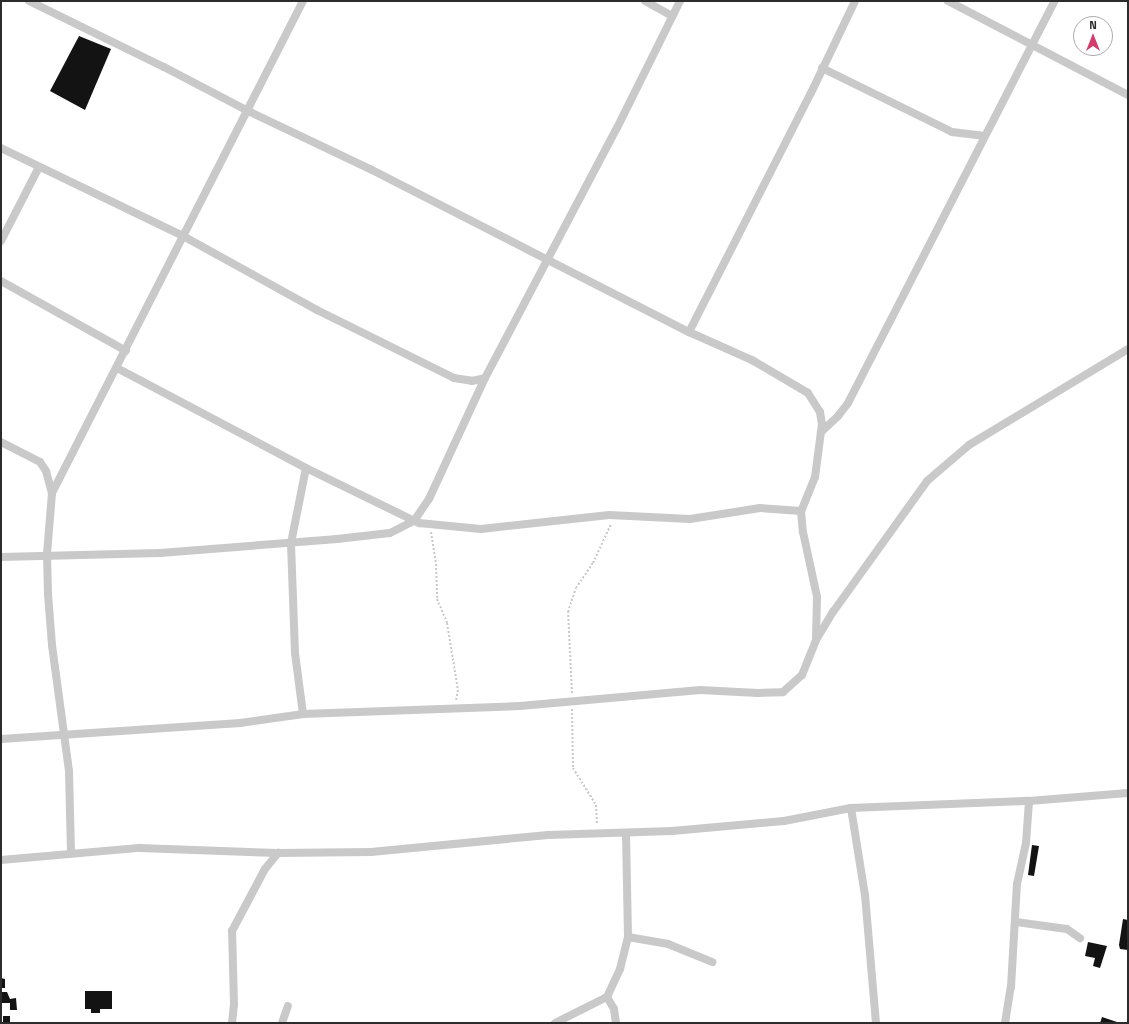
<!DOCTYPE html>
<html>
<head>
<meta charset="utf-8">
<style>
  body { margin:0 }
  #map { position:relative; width:1129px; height:1024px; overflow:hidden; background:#fff; font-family:"Titillium Web",sans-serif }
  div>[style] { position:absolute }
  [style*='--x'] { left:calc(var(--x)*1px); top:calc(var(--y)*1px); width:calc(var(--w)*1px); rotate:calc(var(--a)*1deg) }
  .building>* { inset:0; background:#131313 }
  .path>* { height:2px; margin-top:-1px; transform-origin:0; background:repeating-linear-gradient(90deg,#c9c9c9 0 2px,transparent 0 4px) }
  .street>* { height:8px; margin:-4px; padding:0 4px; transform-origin:4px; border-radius:4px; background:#c9c9c9 }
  span { translate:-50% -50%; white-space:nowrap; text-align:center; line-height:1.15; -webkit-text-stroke:4px #fff; paint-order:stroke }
  .frame { position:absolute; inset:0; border:2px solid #2c2c2c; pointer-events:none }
  .north { position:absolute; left:1073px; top:16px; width:40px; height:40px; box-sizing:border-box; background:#fff; border:1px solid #ababab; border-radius:50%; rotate:0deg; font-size:11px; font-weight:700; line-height:16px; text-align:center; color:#2c2c2c }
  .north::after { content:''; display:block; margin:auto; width:14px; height:18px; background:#d43d6b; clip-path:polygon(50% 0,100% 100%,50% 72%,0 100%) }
</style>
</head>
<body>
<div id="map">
  <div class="building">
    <i style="clip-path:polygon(79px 36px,111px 49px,85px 110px,50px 91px)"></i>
    <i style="clip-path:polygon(1032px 845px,1039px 846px,1034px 876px,1028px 875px)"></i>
    <i style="clip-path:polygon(1123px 919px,1128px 920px,1128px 950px,1120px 949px,1119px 945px)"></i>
    <i style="clip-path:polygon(1088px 942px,1107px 946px,1100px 968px,1093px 966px,1095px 958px,1085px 956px)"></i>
    <i style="clip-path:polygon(1px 978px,5px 979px,5px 988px,1px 988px)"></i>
    <i style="clip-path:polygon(85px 991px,112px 991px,112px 1009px,100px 1009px,100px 1013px,91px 1013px,91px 1009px,85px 1009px)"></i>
    <i style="clip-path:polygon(1px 992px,7px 992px,10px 999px,16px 998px,17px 1010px,10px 1010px,10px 1003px,1px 1003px)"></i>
    <i style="clip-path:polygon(3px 1016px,10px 1016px,10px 1023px,3px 1023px)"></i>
    <i style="clip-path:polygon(1102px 1017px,1120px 1023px,1100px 1023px)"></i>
  </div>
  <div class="path">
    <i style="--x:431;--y:532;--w:32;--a:81"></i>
    <i style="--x:436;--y:564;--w:35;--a:88"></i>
    <i style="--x:437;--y:599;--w:26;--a:67"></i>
    <i style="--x:447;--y:623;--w:68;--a:80.7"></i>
    <i style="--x:458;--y:690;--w:10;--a:101"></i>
    <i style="--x:572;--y:693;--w:81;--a:-92.8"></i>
    <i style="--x:568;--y:612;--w:25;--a:-72"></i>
    <i style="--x:576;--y:588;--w:30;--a:-56"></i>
    <i style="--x:593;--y:563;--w:43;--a:-65.2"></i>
    <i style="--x:572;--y:709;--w:59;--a:89"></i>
    <i style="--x:573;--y:768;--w:44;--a:58.1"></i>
    <i style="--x:596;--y:805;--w:20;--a:87"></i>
  </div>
  <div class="street">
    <i style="--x:29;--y:1;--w:150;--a:26.1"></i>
    <i style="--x:164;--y:67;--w:95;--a:27.6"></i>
    <i style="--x:248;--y:111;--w:137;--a:25.4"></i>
    <i style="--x:372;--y:170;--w:356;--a:27.1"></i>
    <i style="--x:689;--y:332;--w:69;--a:24"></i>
    <i style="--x:752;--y:360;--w:65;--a:30.5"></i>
    <i style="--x:808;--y:393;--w:22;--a:58"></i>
    <i style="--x:820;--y:412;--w:12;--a:81"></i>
    <i style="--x:822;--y:424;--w:53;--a:97.5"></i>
    <i style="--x:815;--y:477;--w:37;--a:112"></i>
    <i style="--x:801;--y:511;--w:21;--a:85"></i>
    <i style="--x:803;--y:532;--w:66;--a:77.8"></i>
    <i style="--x:817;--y:597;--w:41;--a:91.4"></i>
    <i style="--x:645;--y:1;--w:31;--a:29"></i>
    <i style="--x:948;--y:1;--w:203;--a:27.6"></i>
    <i style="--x:822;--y:68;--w:145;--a:26.2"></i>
    <i style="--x:952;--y:132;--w:31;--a:7"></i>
    <i style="--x:1;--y:148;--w:202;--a:25.8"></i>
    <i style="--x:183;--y:236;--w:153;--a:28.9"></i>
    <i style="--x:317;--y:310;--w:153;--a:26.4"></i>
    <i style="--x:454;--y:378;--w:18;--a:9"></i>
    <i style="--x:472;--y:381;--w:13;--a:-13"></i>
    <i style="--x:1;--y:241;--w:83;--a:-62.8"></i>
    <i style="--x:1;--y:281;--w:143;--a:29.2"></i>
    <i style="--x:689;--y:332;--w:268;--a:-63"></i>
    <i style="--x:811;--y:93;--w:102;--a:-64.4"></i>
    <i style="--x:117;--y:368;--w:214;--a:27.9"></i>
    <i style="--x:306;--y:468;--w:126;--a:26"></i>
    <i style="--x:419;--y:523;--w:62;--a:5.5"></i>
    <i style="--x:481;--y:529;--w:129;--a:-6.2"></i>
    <i style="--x:609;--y:515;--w:81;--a:2.8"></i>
    <i style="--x:690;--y:519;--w:71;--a:-8.9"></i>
    <i style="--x:760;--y:508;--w:41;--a:4.2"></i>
    <i style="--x:821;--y:432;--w:23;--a:-43"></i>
    <i style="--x:838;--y:416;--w:16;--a:-52"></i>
    <i style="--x:848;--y:403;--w:452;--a:-62.8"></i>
    <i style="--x:1;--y:442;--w:44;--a:27.1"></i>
    <i style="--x:40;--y:462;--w:11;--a:56"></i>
    <i style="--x:46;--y:471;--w:23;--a:75"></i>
    <i style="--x:1;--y:557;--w:159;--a:-1.4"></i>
    <i style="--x:160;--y:553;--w:178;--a:-4.5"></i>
    <i style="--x:337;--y:539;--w:53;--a:-6.5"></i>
    <i style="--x:390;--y:533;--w:27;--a:-27"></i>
    <i style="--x:414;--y:521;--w:27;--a:-56"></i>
    <i style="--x:429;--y:499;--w:133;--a:-65.2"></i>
    <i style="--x:485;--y:378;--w:283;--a:-62.2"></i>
    <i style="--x:617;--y:128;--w:142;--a:-63.6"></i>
    <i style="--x:303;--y:714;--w:62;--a:-97.5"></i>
    <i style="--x:295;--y:653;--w:110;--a:-92.1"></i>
    <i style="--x:291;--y:543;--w:76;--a:-78.7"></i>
    <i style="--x:1;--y:739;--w:240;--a:-3.8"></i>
    <i style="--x:240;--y:723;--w:64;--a:-8.1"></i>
    <i style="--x:303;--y:714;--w:217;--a:-2.1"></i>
    <i style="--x:520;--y:706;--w:181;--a:-5.1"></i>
    <i style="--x:700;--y:690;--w:58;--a:3"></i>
    <i style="--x:758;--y:693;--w:25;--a:-2"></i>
    <i style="--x:783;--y:692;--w:25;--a:-42"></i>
    <i style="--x:802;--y:675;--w:38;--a:-68"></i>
    <i style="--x:816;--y:640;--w:33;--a:-59"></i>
    <i style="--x:833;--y:612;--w:161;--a:-54.3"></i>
    <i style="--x:927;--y:481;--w:55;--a:-40.6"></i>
    <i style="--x:969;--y:445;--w:186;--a:-31.1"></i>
    <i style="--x:851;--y:808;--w:88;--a:80.9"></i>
    <i style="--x:865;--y:895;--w:128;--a:85.1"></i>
    <i style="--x:71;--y:853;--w:82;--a:-91.4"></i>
    <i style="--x:69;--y:771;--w:127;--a:-97.7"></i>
    <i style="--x:52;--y:645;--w:51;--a:-94.5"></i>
    <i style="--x:48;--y:594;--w:40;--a:-91.4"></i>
    <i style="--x:47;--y:554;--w:61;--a:-85.3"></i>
    <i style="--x:52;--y:493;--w:552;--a:-62.97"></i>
    <i style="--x:1;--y:860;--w:139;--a:-5"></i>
    <i style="--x:139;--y:848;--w:139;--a:2.1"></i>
    <i style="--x:278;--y:853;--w:93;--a:-0.6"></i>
    <i style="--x:371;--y:852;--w:178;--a:-5.5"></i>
    <i style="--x:548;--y:835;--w:124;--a:-1.8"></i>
    <i style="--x:672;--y:831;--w:112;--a:-5.1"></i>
    <i style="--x:784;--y:821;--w:68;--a:-11"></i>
    <i style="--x:851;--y:808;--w:178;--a:-2.3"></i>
    <i style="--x:1029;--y:801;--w:99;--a:-4.6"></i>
    <i style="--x:1016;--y:922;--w:51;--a:7.8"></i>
    <i style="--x:1067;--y:929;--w:16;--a:35"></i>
    <i style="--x:628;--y:937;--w:41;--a:9.9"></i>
    <i style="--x:668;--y:944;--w:48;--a:22.2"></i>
    <i style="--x:607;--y:997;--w:14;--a:60"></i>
    <i style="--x:614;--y:1009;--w:14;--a:82"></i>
    <i style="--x:232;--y:1023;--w:18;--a:-84"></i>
    <i style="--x:234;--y:1005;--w:74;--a:-91.5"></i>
    <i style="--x:232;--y:931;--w:70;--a:-62"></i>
    <i style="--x:265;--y:869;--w:21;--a:-51"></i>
    <i style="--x:282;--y:1023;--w:18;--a:-71"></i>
    <i style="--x:555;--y:1023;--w:58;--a:-26.6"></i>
    <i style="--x:607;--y:997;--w:31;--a:-65"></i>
    <i style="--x:620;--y:969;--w:33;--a:-76"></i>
    <i style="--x:628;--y:937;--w:104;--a:-91.1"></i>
    <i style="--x:1005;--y:1023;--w:36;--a:-81"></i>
    <i style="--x:1011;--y:987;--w:103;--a:-86.7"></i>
    <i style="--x:1017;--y:884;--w:42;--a:-77.6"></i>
    <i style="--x:1026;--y:843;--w:42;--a:-85.9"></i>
  </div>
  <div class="frame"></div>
  <div class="north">N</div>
</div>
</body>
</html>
